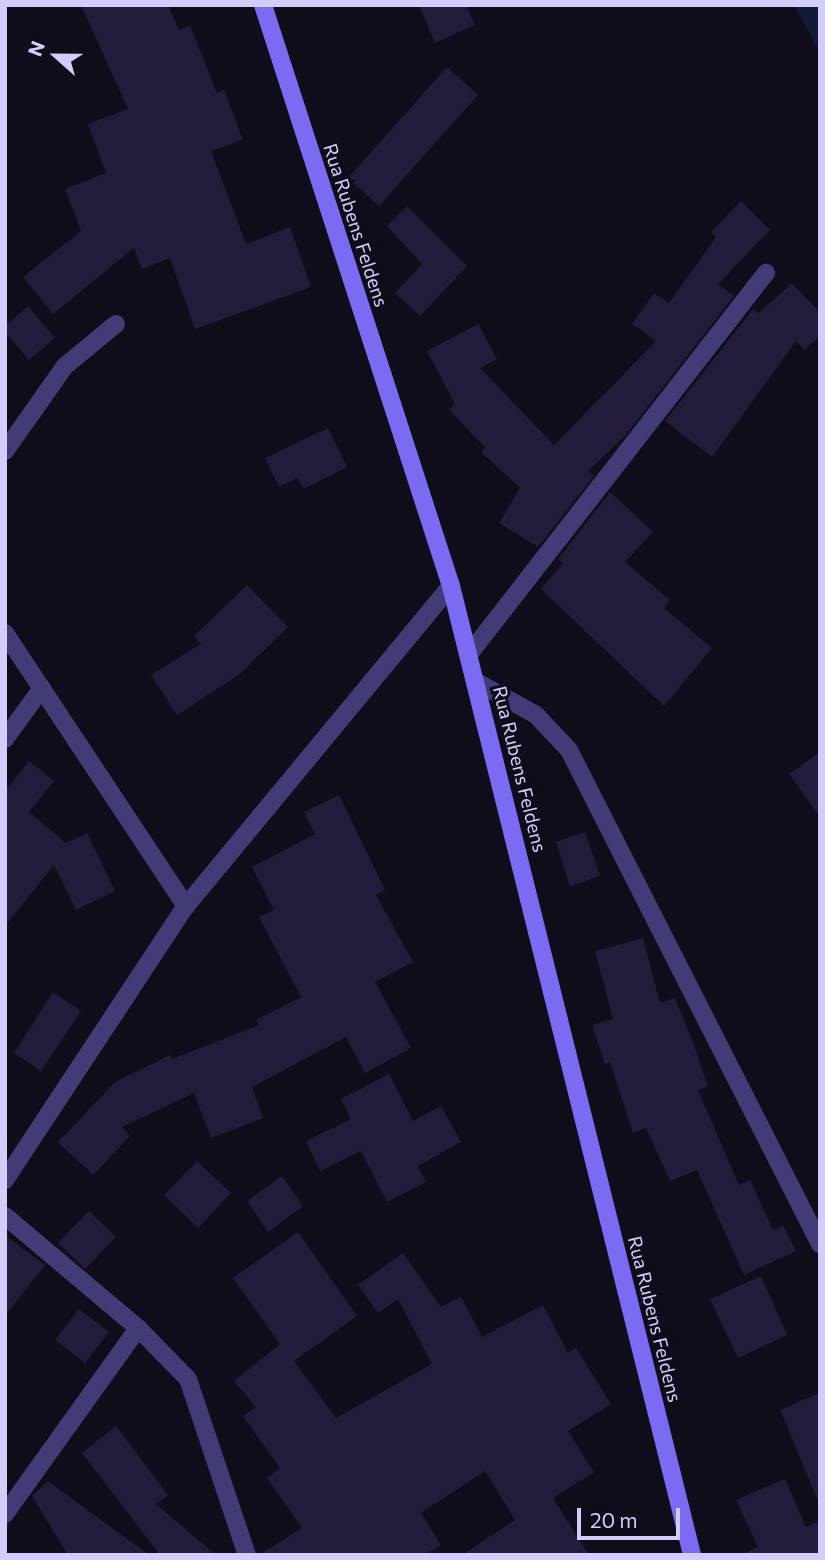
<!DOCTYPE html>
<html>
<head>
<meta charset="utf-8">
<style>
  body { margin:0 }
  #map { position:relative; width:825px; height:1560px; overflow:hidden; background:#100d1b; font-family:Commissioner,sans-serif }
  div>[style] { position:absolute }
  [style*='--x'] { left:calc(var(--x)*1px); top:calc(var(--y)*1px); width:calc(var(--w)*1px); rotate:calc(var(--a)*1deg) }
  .water>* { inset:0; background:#0e1b39 }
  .building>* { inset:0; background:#231b3a }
  .minor>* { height:18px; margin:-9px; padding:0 9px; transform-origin:9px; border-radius:9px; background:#423c76 }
  .secondary>* { height:18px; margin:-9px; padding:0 9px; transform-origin:9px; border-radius:9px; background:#796bf2 }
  span { translate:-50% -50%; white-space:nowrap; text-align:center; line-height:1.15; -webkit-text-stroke:6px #100d1b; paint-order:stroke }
  .street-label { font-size:19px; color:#d4ccfa }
  .frame { position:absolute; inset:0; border:7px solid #d4ccfa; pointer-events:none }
  .north { position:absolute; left:21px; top:21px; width:70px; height:70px; -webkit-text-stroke:5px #100d1b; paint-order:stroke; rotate:291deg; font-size:19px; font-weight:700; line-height:28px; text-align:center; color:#d4ccfa }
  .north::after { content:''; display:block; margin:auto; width:24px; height:32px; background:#d4ccfa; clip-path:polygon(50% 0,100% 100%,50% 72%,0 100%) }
  .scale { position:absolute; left:577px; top:1508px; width:103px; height:32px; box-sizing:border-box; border:4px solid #d4ccfa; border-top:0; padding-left:9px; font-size:21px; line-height:24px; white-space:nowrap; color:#d4ccfa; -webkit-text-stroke:5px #100d1b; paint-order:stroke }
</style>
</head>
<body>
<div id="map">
  <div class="water">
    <i style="clip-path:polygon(794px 5px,820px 5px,820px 53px)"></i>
  </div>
  <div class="building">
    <i style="clip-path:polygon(81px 5px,168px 5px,179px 30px,190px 26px,217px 93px,224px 90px,243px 140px,211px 151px,246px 244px,290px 227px,311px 287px,195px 329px,170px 258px,142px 269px,134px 248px,53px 314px,23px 277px,81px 231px,65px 189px,106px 173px,88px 124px,128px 109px)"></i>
    <i style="clip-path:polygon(419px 5px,466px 5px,475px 25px,435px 43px)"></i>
    <i style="clip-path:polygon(447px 67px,478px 95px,379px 206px,348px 178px)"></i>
    <i style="clip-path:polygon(741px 201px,770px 230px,718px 284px,734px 296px,625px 436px,588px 471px,594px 476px,538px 547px,499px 523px,520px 488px,481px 452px,485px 447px,449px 410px,455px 404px,427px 351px,478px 324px,497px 359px,480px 368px,554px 445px,656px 341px,632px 324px,654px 293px,669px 303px,716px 237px,711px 232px)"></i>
    <i style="clip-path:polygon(407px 206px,467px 266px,420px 316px,395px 293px,422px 264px,387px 226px)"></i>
    <i style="clip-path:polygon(792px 283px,820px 313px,820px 336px,804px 350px,796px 341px,712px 457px,665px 421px,753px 309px,759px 313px)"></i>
    <i style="clip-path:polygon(28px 306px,55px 338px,29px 360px,5px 332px,5px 326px)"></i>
    <i style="clip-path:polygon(328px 428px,347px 467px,303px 489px,298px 478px,279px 487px,265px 458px)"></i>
    <i style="clip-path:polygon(610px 492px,653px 532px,625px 562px,670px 600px,664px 608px,712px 648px,664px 706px,541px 589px,563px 563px,558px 559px)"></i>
    <i style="clip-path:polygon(247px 585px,288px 627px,240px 674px,177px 715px,151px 675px,201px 644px,194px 636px)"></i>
    <i style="clip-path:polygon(820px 752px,820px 817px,789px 774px)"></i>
    <i style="clip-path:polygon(29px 761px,54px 781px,29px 812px,66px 843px,87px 833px,115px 891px,76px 910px,54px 865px,5px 926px,5px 791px)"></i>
    <i style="clip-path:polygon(339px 795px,385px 890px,376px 895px,413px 962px,375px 982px,411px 1048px,365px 1073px,346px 1037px,252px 1087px,263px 1118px,211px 1138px,194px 1093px,122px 1127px,130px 1136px,93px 1175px,58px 1142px,115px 1082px,170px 1055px,172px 1059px,259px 1025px,256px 1020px,301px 997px,259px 917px,274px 910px,252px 867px,315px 834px,304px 812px)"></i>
    <i style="clip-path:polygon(585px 832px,600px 876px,570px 886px,556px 842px)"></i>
    <i style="clip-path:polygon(643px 938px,660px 1003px,675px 998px,694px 1045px,708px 1087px,698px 1090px,739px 1185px,750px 1180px,773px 1230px,783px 1225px,796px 1251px,744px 1275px,697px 1170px,670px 1181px,646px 1128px,633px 1133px,610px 1062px,605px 1064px,592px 1025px,613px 1019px,595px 951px)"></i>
    <i style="clip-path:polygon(53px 992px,81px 1011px,41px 1071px,14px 1053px)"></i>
    <i style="clip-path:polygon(389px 1074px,413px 1121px,441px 1106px,461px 1142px,418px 1166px,426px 1182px,387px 1202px,361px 1151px,320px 1171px,306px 1141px,351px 1119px,341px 1099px)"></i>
    <i style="clip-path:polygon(197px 1161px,231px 1193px,198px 1228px,164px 1195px)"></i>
    <i style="clip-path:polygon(282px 1176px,303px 1206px,268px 1232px,247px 1201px)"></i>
    <i style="clip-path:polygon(89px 1211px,116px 1237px,85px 1269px,58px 1243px)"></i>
    <i style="clip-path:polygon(298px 1232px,357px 1316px,294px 1361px,336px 1418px,432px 1364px,398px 1299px,378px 1313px,358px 1285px,403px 1253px,441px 1307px,461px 1297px,482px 1337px,543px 1305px,568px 1353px,576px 1348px,611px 1404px,568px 1431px,594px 1472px,553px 1498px,589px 1555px,462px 1555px,515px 1520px,485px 1471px,421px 1513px,441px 1545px,425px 1555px,259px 1555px,302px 1528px,267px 1478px,280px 1468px,243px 1416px,256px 1407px,234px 1381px,280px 1344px,233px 1278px)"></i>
    <i style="clip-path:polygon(5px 1235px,45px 1265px,5px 1316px)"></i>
    <i style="clip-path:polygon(761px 1276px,787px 1335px,738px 1358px,710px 1299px)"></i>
    <i style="clip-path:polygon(79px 1309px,109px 1332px,85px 1363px,55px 1340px)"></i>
    <i style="clip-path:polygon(820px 1393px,820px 1503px,819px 1503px,780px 1410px)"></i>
    <i style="clip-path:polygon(116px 1426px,168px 1495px,156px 1504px,216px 1555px,160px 1555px,82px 1453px)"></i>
    <i style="clip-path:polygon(785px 1479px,806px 1527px,820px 1521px,820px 1555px,740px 1555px,758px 1547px,736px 1500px)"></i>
    <i style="clip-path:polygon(48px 1481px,149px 1555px,68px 1555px,32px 1496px)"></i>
  </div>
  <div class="minor">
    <i style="--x:5;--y:451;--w:104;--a:-54.8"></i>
    <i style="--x:65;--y:366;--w:66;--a:-39.5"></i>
    <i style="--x:5;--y:633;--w:328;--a:56.5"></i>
    <i style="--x:470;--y:653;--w:482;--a:-52.1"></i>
    <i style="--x:477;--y:682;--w:68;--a:29.2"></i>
    <i style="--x:536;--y:715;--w:48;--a:46.7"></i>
    <i style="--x:569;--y:750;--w:554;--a:63.07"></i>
    <i style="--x:5;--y:739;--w:63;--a:-54"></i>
    <i style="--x:5;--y:1180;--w:328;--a:-56.6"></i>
    <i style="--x:186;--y:906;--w:415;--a:-50.4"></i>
    <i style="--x:5;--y:1216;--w:174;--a:40.1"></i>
    <i style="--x:138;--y:1328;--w:71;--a:45.6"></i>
    <i style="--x:188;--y:1379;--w:186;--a:71.5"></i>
    <i style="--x:5;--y:1514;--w:229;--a:-54.4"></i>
  </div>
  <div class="secondary">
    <i style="--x:263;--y:5;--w:611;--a:72.07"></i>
    <i style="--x:451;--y:586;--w:999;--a:76.03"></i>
  </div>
  <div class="street-label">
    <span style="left:356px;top:225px;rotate:72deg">Rua Rubens Feldens</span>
    <span style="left:520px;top:769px;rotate:76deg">Rua Rubens Feldens</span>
    <span style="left:655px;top:1319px;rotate:76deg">Rua Rubens Feldens</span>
  </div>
  <div class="frame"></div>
  <div class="north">N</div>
  <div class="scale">20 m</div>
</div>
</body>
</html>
